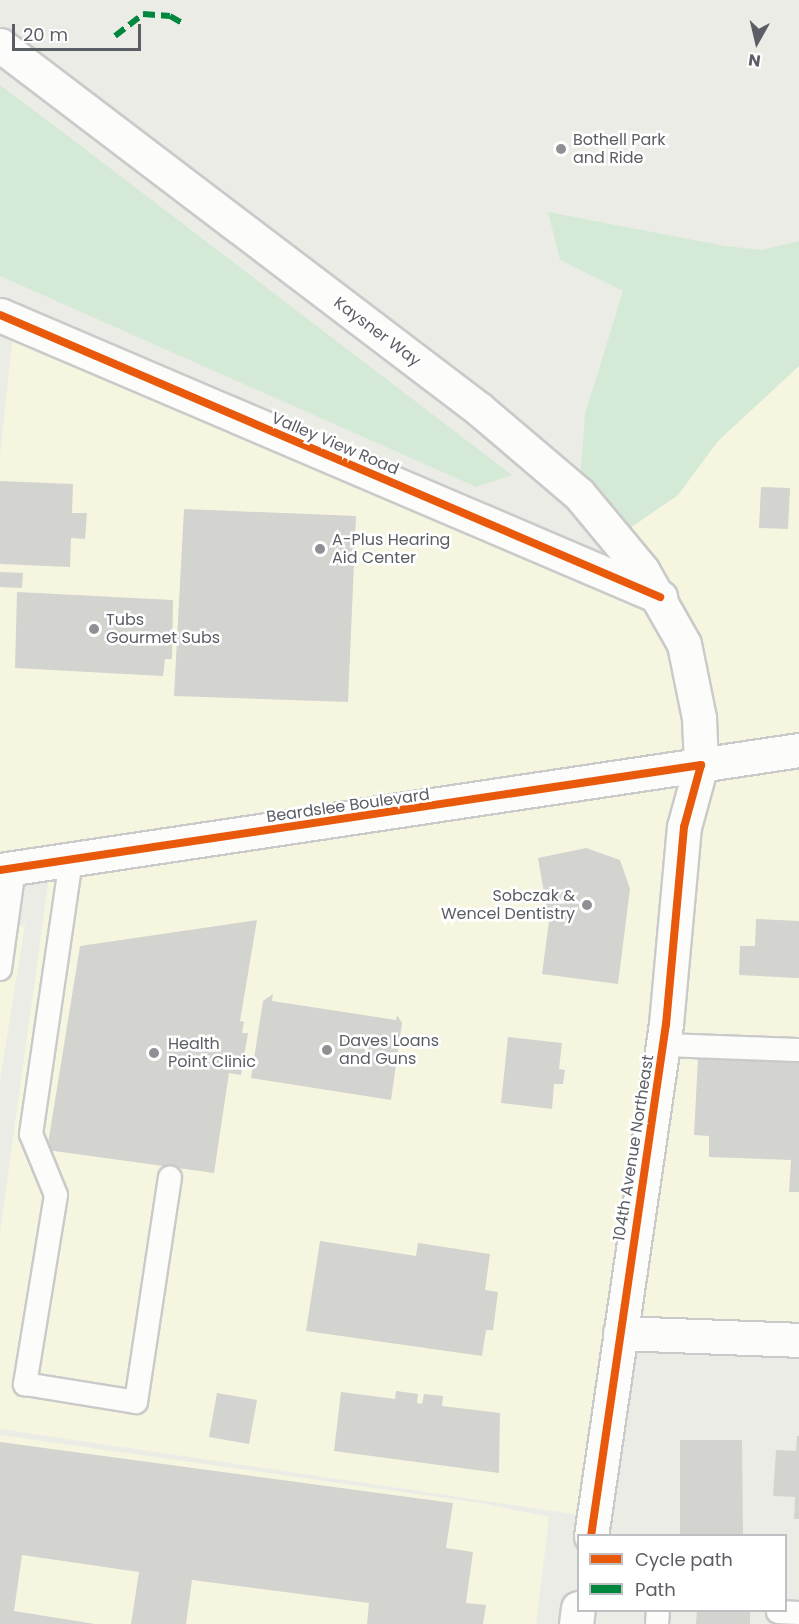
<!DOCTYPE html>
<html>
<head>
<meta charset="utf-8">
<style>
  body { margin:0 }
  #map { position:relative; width:799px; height:1624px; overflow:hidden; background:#ecece7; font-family:Poppins,sans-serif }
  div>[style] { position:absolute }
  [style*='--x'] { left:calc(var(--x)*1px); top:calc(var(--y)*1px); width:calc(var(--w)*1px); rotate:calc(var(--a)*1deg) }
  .commercial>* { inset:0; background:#f6f6e0 }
  .green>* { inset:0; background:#d4ead6 }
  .building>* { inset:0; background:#d3d3d0 }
  .roads { filter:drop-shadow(2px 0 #c9cac9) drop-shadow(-2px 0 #c9cac9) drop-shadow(0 2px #c9cac9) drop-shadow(0 -2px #c9cac9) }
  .service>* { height:22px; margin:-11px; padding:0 11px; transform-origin:11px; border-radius:11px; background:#fcfcfb }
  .minor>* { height:33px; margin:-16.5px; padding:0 16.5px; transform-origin:16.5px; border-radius:16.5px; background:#fcfcfb }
  .secondary>* { height:33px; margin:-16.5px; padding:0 16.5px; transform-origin:16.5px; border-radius:16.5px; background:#fcfcfb }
  .quiet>* { height:6px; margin-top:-3px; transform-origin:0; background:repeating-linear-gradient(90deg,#00873e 0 12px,transparent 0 18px) }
  .cycleway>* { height:8px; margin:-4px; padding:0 4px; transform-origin:4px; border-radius:4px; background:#e8590c }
  .dots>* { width:16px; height:16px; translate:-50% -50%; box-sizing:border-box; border:3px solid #fff; border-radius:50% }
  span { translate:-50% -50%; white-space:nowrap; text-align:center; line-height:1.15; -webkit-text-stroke:5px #fff; paint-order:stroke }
  .poi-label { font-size:16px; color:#5c5e66 }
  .left { translate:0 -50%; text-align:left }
  .right { translate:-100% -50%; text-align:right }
  .street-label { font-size:16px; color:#5c5e66 }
  .legend { position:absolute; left:577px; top:1534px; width:210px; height:78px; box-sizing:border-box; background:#fff; border:2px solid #bebfc2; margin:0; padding:8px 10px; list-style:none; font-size:18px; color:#5c5e66 }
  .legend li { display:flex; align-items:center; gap:12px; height:30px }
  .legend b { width:30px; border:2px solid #bebfc2 }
  .north { position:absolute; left:727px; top:12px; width:60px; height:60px; -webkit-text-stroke:4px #fff; paint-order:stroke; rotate:188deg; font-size:16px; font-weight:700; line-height:24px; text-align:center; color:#5c5e66 }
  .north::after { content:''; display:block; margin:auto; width:21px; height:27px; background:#5c5e66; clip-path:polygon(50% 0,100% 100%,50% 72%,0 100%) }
  .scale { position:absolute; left:12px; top:24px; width:129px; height:27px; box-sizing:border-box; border:3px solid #5c5e66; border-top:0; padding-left:8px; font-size:18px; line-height:21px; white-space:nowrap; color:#5c5e66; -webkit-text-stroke:4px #fff; paint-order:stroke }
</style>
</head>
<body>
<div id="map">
  <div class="commercial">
    <i style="clip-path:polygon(14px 323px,659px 597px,617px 537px,678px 495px,718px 441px,799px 366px,799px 1340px,620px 1333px,595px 1517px,0 1429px,0 1233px,51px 863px,0 870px,0 457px)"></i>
    <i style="clip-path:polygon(25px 925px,0 1080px,0 927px)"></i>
    <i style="clip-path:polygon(0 1435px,480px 1503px,549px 1517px,536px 1624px,0 1624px)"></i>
  </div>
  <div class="green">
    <i style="clip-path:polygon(0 85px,68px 136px,512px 475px,476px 487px,0 276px)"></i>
    <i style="clip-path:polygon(548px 212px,725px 246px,762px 250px,799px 241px,799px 366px,718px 441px,678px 495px,617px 537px,579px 494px,585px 414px,623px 291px,560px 260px)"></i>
  </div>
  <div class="building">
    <i style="clip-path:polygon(0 481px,73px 484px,72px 513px,87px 513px,85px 539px,71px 538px,70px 567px,0 564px)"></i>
    <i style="clip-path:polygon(761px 487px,790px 488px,788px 529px,759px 528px)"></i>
    <i style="clip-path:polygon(184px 509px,356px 516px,348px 702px,174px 696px)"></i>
    <i style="clip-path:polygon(0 572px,23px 573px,22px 588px,0 587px)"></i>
    <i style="clip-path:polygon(17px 592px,173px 600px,172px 659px,165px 659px,163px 676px,15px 668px)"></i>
    <i style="clip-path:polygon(586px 848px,620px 860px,630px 889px,618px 984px,542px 974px,549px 921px,538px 858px)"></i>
    <i style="clip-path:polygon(756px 919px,799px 921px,799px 978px,739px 975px,740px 946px,755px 946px)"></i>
    <i style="clip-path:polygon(257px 920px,240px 1021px,244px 1022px,242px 1033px,248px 1033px,241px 1075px,229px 1073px,214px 1173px,47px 1150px,80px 946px)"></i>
    <i style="clip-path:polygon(273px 994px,272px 1001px,396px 1020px,397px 1015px,402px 1023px,391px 1100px,251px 1078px,263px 1001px)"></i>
    <i style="clip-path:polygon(508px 1037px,562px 1043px,559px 1069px,565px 1070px,563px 1084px,554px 1084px,552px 1109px,501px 1103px)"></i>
    <i style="clip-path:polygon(698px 1058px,799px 1062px,799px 1192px,789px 1192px,791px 1160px,709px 1157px,709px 1136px,694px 1135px)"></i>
    <i style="clip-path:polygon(320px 1241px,416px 1256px,418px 1243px,490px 1254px,485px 1290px,498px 1292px,493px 1330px,486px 1330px,482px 1356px,306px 1331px)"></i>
    <i style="clip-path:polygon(396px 1391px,418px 1394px,417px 1403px,422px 1404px,424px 1394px,443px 1396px,442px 1406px,500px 1413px,499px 1473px,334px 1451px,341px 1392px,395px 1399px)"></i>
    <i style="clip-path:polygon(217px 1393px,257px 1400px,249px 1444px,209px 1437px)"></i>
    <i style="clip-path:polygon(797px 1436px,799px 1436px,799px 1519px,794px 1519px,795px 1497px,773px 1496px,776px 1450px,796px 1451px)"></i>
    <i style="clip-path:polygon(680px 1440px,742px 1440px,743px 1536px,680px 1536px)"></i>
    <i style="clip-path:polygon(0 1442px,453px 1503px,446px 1548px,473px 1552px,466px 1603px,486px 1605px,483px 1624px,367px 1624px,369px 1603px,192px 1580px,186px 1624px,131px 1624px,139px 1572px,22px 1555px,14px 1611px,95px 1624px,0 1624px)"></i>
    <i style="clip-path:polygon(697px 1610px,750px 1610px,750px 1624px,696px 1624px)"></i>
  </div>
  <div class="roads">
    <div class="service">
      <i style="--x:71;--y:860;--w:277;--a:98.3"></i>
      <i style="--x:31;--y:1134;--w:66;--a:67.7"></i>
      <i style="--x:56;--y:1195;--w:192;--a:99.3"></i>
      <i style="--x:25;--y:1384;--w:112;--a:9.2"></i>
      <i style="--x:136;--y:1402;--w:227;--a:-81.4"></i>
      <i style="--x:0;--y:969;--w:102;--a:-82.1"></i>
      <i style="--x:663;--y:1045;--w:136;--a:2.1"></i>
      <i style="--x:778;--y:1612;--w:21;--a:3"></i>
      <i style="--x:657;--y:1624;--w:14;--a:-86"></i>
    </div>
    <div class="minor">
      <i style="--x:0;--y:315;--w:718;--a:23.14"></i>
      <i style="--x:620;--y:1333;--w:179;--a:2.2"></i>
      <i style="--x:591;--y:1536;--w:517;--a:-81.67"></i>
      <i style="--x:666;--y:1024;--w:198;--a:-84.8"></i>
      <i style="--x:684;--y:827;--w:64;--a:-74.7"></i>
      <i style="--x:576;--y:1624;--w:16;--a:-83"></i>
    </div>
    <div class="secondary">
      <i style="--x:0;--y:45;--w:602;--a:37.23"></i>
      <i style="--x:479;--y:409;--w:131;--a:40.4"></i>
      <i style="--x:579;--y:494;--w:99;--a:50.3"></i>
      <i style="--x:642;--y:570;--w:85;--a:60.4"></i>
      <i style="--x:684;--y:644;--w:76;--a:78.5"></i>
      <i style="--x:699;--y:718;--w:47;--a:87.6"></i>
      <i style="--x:0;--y:870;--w:808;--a:-8.54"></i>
    </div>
  </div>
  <div class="quiet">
    <i style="--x:115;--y:36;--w:36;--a:-38"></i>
    <i style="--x:143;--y:14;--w:27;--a:4"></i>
    <i style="--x:170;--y:16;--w:16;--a:30"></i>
  </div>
  <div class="cycleway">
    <i style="--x:0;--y:315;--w:718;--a:23.14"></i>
    <i style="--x:0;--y:870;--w:709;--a:-8.52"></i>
    <i style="--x:701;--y:765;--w:64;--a:105.3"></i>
    <i style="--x:684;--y:827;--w:198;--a:95.2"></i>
    <i style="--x:666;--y:1024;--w:517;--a:98.33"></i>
  </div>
  <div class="dots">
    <i style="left:561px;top:149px;background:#8e9093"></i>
    <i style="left:320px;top:549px;background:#8e9093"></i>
    <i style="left:94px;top:629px;background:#8e9093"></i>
    <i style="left:587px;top:905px;background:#8e9093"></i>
    <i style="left:327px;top:1050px;background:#8e9093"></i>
    <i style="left:154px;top:1053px;background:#8e9093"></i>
  </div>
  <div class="poi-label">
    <span class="left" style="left:573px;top:149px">Bothell Park<br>and Ride</span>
    <span class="left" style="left:332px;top:549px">A-Plus Hearing<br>Aid Center</span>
    <span class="left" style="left:106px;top:629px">Tubs<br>Gourmet Subs</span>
    <span class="right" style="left:575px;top:905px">Sobczak &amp;<br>Wencel Dentistry</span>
    <span class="left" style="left:339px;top:1050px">Daves Loans<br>and Guns</span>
    <span class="left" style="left:168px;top:1053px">Health<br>Point Clinic</span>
  </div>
  <div class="street-label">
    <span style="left:377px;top:332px;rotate:37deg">Kaysner Way</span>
    <span style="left:335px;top:444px;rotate:23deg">Valley View Road</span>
    <span style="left:348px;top:806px;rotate:-8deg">Beardslee Boulevard</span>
    <span style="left:634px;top:1148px;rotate:-81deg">104th Avenue Northeast</span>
  </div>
  <ul class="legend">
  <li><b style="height:8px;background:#e8590c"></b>Cycle path</li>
  <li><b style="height:8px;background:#00873e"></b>Path</li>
  </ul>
  <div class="north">N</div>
  <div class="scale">20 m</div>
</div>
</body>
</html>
